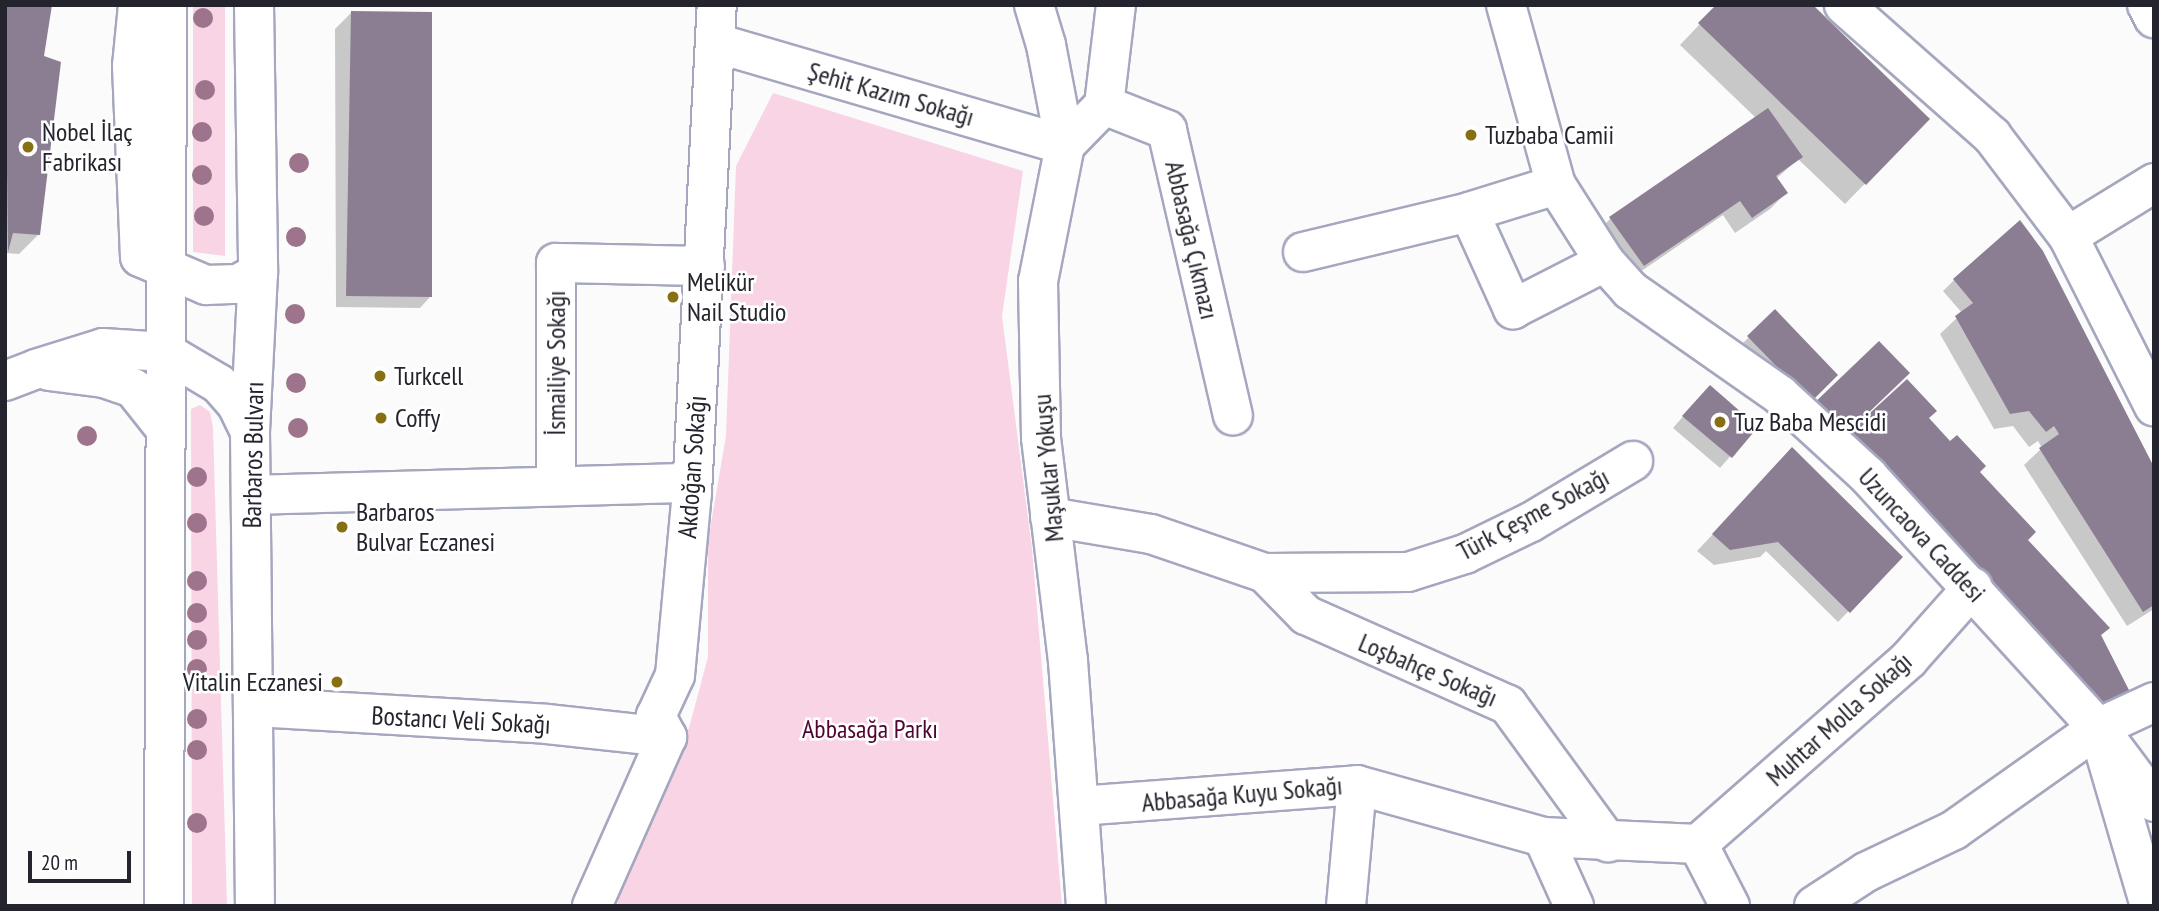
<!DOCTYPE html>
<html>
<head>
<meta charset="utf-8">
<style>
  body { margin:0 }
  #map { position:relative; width:2159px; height:911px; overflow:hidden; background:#fbfbfb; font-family:"PT Sans Narrow",sans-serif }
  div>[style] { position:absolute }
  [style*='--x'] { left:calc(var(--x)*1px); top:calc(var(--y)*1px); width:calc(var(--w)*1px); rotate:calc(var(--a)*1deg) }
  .green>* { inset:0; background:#f9d4e4 }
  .shadow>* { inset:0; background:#0003 }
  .building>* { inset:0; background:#8c7e92 }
  .roads { filter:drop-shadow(2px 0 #a5a7bf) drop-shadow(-2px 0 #a5a7bf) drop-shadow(0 2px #a5a7bf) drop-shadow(0 -2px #a5a7bf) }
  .minor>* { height:38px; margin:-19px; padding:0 19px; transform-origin:19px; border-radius:19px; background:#fff }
  .tertiary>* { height:38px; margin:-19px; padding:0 19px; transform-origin:19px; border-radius:19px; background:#fff }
  .primary>* { height:38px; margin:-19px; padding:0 19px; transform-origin:19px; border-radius:19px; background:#fff }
  .trees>* { width:20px; height:20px; margin:-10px; border-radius:50%; background:#9e738c }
  .dots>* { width:19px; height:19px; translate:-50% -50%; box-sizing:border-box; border:4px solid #fff; border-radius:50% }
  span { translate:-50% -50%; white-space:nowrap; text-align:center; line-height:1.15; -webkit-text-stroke:5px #fff; paint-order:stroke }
  .street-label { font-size:26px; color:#24242e }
  .poi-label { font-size:26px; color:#24242e }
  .left { translate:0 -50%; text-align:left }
  .right { translate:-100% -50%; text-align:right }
  .park-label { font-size:26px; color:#510432 }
  .frame { position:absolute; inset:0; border:7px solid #24242e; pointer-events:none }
  .scale { position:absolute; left:28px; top:851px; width:103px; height:32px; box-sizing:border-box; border:4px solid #24242e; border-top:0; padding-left:9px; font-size:21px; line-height:24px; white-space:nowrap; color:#24242e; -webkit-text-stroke:5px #fff; paint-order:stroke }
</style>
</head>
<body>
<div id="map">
  <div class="green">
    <i style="clip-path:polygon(193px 5px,225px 5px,225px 256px,193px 252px)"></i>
    <i style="clip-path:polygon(773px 93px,1023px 171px,1002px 316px,1032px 549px,1062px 906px,617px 906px,639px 823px,689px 728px,708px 657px,708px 541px,726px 436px,736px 166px)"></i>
    <i style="clip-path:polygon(200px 405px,210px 412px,213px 428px,227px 906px,192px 906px,191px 409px)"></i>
  </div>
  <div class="shadow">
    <i style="clip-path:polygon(5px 5px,39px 234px,19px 254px,5px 253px)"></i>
    <i style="clip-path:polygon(1718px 5px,1928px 119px,1845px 204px,1798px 159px,1776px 179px,1786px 193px,1770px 209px,1735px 233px,1723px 215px,1627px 281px,1595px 234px,1611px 218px,1756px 118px,1680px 45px)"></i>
    <i style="clip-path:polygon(351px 13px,430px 297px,420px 308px,336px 307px,335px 29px)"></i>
    <i style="clip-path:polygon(1954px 280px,2154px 469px,2154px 609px,2127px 626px,2024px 465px,2042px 448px,2038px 441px,2029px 447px,2013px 426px,1994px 429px,1940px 334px,1962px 313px,1943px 291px)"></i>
    <i style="clip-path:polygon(1774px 312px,1799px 411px,1738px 348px)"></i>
    <i style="clip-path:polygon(1699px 398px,1756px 427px,1720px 468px,1673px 428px)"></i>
    <i style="clip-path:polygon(1777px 466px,1901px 557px,1838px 622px,1766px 551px,1760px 557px,1714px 565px,1697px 551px)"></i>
  </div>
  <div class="building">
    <i style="clip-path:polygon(5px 5px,52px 5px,44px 56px,61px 62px,40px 235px,13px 233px,8px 252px)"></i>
    <i style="clip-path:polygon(1716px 5px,1813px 5px,1930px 119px,1866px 185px,1698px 23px)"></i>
    <i style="clip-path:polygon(351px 11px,432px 12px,432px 297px,346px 296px)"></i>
    <i style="clip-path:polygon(1768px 108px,1803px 157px,1776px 176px,1788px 193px,1752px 218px,1740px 201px,1644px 266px,1609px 217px)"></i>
    <i style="clip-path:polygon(2020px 220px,2043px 251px,2154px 467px,2154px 605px,2143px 612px,2039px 448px,2059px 434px,2054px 426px,2046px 432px,2029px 411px,2010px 414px,1955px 316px,1973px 303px,1953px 279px)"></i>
    <i style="clip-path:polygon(1775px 309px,1838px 375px,1811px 402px,1747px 336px)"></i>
    <i style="clip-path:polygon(1879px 341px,1910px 373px,1840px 440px,1809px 408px)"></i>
    <i style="clip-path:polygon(1907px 379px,1937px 411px,1929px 418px,1950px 441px,1957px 435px,1986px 466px,1980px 472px,2036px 532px,2028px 540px,2110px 628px,2101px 635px,2132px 696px,2092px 716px,1893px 494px,1903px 485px,1846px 435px)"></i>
    <i style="clip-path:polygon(1710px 385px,1758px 427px,1732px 458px,1682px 416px)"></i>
    <i style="clip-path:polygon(1792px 447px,1903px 557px,1850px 613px,1778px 542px,1730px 550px,1712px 534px)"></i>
  </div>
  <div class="roads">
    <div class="minor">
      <i style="--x:1034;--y:5;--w:42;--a:73.3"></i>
      <i style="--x:1046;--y:45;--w:102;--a:79.2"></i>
      <i style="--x:1506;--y:5;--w:187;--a:74.5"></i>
      <i style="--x:1556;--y:185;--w:91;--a:57.5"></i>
      <i style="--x:1605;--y:262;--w:38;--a:48"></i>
      <i style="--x:1630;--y:290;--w:183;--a:35"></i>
      <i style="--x:1780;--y:395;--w:120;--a:42.6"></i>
      <i style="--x:1868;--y:476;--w:341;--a:47.6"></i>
      <i style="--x:2098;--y:728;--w:185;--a:73.7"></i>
      <i style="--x:1844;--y:5;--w:198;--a:41.5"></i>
      <i style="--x:1992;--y:136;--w:126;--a:52.8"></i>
      <i style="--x:2068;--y:236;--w:191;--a:63.2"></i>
      <i style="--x:716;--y:43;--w:364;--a:16.3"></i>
      <i style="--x:1104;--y:105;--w:68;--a:21.6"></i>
      <i style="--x:1167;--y:130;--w:293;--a:77"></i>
      <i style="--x:1065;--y:145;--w:56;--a:-45.7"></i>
      <i style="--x:1104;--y:105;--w:101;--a:-83.2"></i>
      <i style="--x:1556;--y:185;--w:91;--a:162.8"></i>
      <i style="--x:1469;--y:212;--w:107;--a:65.6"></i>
      <i style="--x:1513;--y:309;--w:103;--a:-27.1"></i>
      <i style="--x:2068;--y:236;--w:101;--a:-31.6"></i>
      <i style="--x:1303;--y:252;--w:171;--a:-13.5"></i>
      <i style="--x:5;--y:381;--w:33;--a:-21"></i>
      <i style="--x:556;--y:486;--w:223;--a:-90"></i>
      <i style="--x:556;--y:263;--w:149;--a:1.2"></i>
      <i style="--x:251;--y:495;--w:440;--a:-1.6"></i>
      <i style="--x:1050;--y:517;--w:102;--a:9.6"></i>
      <i style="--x:1151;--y:534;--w:120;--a:18.9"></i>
      <i style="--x:1265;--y:573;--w:59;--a:45.7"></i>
      <i style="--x:1306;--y:615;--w:221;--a:24"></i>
      <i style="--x:1508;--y:705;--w:170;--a:53.9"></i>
      <i style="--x:1265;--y:573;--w:143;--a:-0.4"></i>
      <i style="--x:1408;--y:572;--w:60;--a:-17.5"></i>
      <i style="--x:1465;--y:554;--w:73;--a:-25.9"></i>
      <i style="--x:1531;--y:522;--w:119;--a:-30.9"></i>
      <i style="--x:255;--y:707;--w:292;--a:3.3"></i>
      <i style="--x:547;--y:724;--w:121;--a:6.2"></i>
      <i style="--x:2112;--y:746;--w:70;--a:53.1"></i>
      <i style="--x:1079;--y:806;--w:279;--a:-4.3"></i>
      <i style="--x:1357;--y:785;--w:193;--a:15.6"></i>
      <i style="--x:1543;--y:837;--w:155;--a:2.6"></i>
      <i style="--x:1698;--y:844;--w:70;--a:62.7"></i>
      <i style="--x:1543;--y:837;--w:76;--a:65.8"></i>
      <i style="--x:1698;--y:844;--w:281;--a:-41.2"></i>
      <i style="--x:1909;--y:659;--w:96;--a:-48.4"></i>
      <i style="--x:592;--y:906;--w:185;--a:-66.1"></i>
      <i style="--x:667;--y:737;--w:24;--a:-118"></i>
      <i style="--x:656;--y:716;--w:45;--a:-65.1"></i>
      <i style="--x:675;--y:675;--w:183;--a:-84.7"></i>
      <i style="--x:692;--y:493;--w:489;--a:-87.1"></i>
      <i style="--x:1346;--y:906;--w:121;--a:-84.8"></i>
      <i style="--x:1814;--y:906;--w:62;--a:-33.2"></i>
      <i style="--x:1866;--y:872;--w:98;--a:-25.5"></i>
      <i style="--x:1954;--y:830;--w:176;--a:-35.3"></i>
      <i style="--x:2098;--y:728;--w:62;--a:-24.9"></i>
    </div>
    <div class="tertiary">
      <i style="--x:2147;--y:5;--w:15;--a:62"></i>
      <i style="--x:1065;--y:145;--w:139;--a:101.2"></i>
      <i style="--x:1038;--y:281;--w:157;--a:88.9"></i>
      <i style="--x:1041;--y:438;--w:225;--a:83.1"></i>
      <i style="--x:1068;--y:661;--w:246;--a:85.8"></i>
    </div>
    <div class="primary">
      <i style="--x:138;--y:5;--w:61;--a:95.6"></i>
      <i style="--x:132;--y:66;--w:191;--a:87.6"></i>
      <i style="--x:140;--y:257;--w:72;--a:23"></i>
      <i style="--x:206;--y:285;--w:32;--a:-2"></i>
      <i style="--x:238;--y:284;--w:23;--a:-29"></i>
      <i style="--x:254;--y:5;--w:268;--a:89.1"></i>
      <i style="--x:258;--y:273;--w:159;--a:92.9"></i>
      <i style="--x:250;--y:432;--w:474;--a:89.4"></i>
      <i style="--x:36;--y:369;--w:70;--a:-17.4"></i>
      <i style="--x:103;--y:348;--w:62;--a:3.7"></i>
      <i style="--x:165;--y:352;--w:63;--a:30.7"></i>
      <i style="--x:219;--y:384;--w:28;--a:49"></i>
      <i style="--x:237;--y:405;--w:30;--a:64"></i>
      <i style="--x:49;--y:371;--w:55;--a:7.3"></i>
      <i style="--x:104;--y:378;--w:31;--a:19"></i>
      <i style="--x:133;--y:388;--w:50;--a:51.5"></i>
      <i style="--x:164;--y:906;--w:901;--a:-89.81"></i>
    </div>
  </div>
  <div class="trees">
    <i style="left:203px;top:18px"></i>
    <i style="left:205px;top:90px"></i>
    <i style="left:202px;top:132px"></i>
    <i style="left:299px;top:163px"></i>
    <i style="left:202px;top:175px"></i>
    <i style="left:204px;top:216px"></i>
    <i style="left:296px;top:237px"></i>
    <i style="left:295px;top:314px"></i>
    <i style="left:296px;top:383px"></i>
    <i style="left:298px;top:428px"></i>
    <i style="left:87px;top:436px"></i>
    <i style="left:197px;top:477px"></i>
    <i style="left:197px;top:523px"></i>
    <i style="left:197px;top:581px"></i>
    <i style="left:197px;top:613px"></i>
    <i style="left:197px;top:640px"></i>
    <i style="left:197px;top:669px"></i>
    <i style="left:197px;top:719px"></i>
    <i style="left:197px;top:750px"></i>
    <i style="left:197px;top:823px"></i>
  </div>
  <div class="dots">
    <i style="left:1471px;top:135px;background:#867011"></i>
    <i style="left:28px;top:147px;background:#867011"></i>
    <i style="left:673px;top:297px;background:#867011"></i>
    <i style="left:380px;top:376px;background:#867011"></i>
    <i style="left:381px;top:418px;background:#867011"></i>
    <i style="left:1720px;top:422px;background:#867011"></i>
    <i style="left:342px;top:527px;background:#867011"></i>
    <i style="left:337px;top:682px;background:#867011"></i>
  </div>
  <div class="street-label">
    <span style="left:891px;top:94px;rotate:16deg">Şehit Kazım Sokağı</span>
    <span style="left:1192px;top:240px;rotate:77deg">Abbasağa Çıkmazı</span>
    <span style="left:556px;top:363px;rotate:-90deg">İsmailiye Sokağı</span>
    <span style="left:253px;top:455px;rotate:-89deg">Barbaros Bulvarı</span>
    <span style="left:692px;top:467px;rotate:-86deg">Akdoğan Sokağı</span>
    <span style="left:1048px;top:468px;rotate:-95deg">Maşuklar Yokuşu</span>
    <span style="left:1533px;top:514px;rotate:-28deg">Türk Çeşme Sokağı</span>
    <span style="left:1922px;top:535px;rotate:47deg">Uzuncaova Caddesi</span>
    <span style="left:1428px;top:670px;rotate:23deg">Loşbahçe Sokağı</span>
    <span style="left:1839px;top:719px;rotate:-42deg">Muhtar Molla Sokağı</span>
    <span style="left:461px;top:720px;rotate:3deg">Bostancı Veli Sokağı</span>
    <span style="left:1242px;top:794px;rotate:-5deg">Abbasağa Kuyu Sokağı</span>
  </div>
  <div class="poi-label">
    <span class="left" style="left:42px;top:147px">Nobel İlaç<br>Fabrikası</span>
    <span class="left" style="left:1485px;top:135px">Tuzbaba Camii</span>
    <span class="left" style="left:687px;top:297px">Melikür<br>Nail Studio</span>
    <span class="left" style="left:394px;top:376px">Turkcell</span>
    <span class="left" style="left:395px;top:418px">Coffy</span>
    <span class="left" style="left:1734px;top:422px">Tuz Baba Mescidi</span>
    <span class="left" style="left:356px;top:527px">Barbaros<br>Bulvar Eczanesi</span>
    <span class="right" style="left:323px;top:682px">Vitalin Eczanesi</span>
  </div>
  <div class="park-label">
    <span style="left:870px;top:729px">Abbasağa Parkı</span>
  </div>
  <div class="frame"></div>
  <div class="scale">20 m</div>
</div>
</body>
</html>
